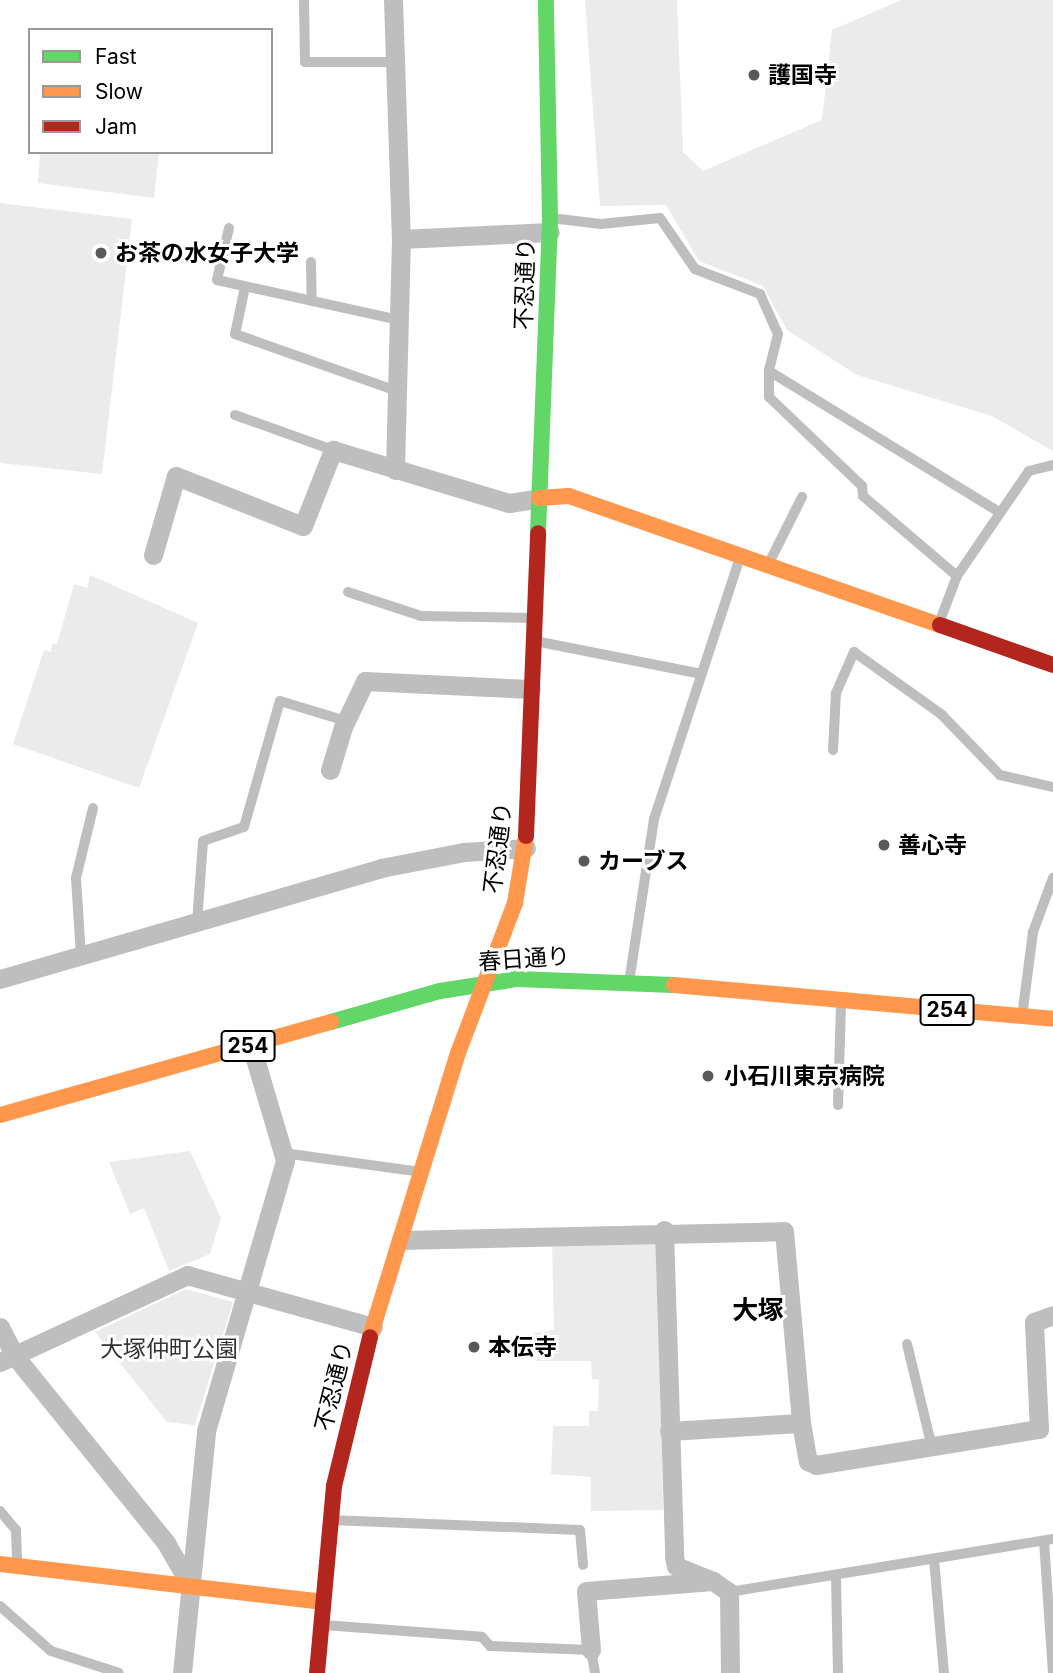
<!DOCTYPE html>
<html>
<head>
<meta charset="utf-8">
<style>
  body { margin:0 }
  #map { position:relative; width:1053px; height:1673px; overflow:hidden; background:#fff; font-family:Inter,"Noto Sans JP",sans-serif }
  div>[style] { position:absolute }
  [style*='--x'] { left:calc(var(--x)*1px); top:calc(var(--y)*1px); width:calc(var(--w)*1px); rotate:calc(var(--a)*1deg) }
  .green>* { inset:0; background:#ebebeb }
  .lane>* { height:10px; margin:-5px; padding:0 5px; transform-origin:5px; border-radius:5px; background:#bebebe }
  .street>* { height:19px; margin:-9.5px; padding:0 9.5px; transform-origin:9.5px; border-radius:9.5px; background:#bebebe }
  .fast>* { height:16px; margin:-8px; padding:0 8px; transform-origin:8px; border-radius:8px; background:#63d668 }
  .slow>* { height:16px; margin:-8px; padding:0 8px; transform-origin:8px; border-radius:8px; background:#ff974d }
  .jam>* { height:16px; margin:-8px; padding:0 8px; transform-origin:8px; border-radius:8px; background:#b3261e }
  .dots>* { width:19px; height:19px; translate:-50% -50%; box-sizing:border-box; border:4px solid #fff; border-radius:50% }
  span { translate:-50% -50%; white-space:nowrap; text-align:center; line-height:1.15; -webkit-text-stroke:6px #fff; paint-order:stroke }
  .shield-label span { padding:2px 5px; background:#fff; border:2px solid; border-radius:5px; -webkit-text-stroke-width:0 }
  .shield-label { font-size:21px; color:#000; font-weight:700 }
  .poi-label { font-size:23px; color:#000; font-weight:700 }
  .left { translate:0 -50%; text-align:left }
  .street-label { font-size:23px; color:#000 }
  .park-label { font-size:23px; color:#323232 }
  .quarter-label { font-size:26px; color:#000; font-weight:700 }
  .legend { position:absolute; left:28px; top:28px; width:245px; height:126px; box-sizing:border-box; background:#fff; border:2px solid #999; margin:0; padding:9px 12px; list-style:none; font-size:21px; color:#000 }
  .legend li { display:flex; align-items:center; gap:14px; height:35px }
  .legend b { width:35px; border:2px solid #999 }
</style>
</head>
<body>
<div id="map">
  <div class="green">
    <i style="clip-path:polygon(585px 0,677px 0,683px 152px,703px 171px,822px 120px,832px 30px,901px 0,1053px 0,1053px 451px,992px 416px,857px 375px,787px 330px,763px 286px,699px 261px,666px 205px,600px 206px)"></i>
    <i style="clip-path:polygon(40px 152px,159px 152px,154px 198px,38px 183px)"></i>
    <i style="clip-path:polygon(0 203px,132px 219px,102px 474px,0 463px)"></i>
    <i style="clip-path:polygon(90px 575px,198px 623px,139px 788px,13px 744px,44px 650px,51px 652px,52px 644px,57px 644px,74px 584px,87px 588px)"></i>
    <i style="clip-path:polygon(190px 1151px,221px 1218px,210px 1254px,169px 1271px,144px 1208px,130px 1214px,109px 1162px)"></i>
    <i style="clip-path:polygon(552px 1241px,658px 1241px,663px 1510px,591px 1511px,591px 1477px,551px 1474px,553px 1426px,589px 1426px,589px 1411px,598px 1411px,599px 1380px,592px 1379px,591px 1361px,537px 1361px,534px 1333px,554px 1330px)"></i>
    <i style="clip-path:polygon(186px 1289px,233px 1302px,195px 1425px,167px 1422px,95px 1332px)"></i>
  </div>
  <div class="lane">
    <i style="--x:304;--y:0;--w:62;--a:89.1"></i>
    <i style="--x:305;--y:62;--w:91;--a:0"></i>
    <i style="--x:551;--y:218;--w:50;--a:6.8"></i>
    <i style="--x:601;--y:224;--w:59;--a:-5.8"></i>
    <i style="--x:660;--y:218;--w:62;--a:55.5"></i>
    <i style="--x:695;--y:269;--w:70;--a:21"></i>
    <i style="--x:760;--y:294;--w:44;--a:65.8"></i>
    <i style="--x:778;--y:334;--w:38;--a:104"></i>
    <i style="--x:769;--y:371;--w:26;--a:90"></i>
    <i style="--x:769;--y:397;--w:129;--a:43.7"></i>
    <i style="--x:862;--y:486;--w:10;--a:84"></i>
    <i style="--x:863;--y:496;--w:123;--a:40.4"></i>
    <i style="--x:229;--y:228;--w:53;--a:103"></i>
    <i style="--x:217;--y:280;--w:186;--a:12.4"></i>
    <i style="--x:311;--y:262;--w:39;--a:89"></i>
    <i style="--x:245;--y:287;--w:48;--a:102"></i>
    <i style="--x:235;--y:334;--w:172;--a:19.4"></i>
    <i style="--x:769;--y:371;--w:270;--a:31.5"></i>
    <i style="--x:235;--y:415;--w:104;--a:19.7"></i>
    <i style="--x:769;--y:563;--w:74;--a:-63.4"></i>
    <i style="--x:348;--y:592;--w:77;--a:18.2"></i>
    <i style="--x:421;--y:616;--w:111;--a:1"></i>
    <i style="--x:939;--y:623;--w:50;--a:-69"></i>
    <i style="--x:957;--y:576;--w:127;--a:-55.6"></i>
    <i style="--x:1029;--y:471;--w:25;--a:-14"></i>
    <i style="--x:535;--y:641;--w:170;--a:11.2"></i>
    <i style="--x:833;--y:750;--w:57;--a:-87"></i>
    <i style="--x:836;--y:693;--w:45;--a:-66.3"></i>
    <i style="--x:854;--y:652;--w:107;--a:35.5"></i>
    <i style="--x:941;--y:714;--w:85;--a:46"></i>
    <i style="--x:1000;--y:775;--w:54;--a:12.8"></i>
    <i style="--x:197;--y:923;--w:82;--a:-85.8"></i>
    <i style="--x:203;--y:841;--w:43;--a:-18.9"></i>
    <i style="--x:244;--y:827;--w:131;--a:-74.1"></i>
    <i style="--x:280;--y:701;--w:69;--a:16.9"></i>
    <i style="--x:81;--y:956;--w:78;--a:-93.7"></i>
    <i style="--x:76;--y:878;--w:72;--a:-76.3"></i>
    <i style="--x:630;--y:976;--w:159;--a:-81.3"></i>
    <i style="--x:654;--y:819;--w:275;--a:-71.8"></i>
    <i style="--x:1023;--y:1009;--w:78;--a:-82.6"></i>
    <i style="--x:1033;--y:932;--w:58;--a:-69.7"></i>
    <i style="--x:838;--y:1105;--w:101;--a:-88.3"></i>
    <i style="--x:283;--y:1153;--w:139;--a:7.8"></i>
    <i style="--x:907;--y:1344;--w:106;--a:76.4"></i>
    <i style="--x:0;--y:1511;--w:25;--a:50"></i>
    <i style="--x:16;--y:1530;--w:35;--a:88"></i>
    <i style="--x:331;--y:1520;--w:249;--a:2.3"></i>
    <i style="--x:580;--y:1530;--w:35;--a:85"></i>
    <i style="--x:1044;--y:1541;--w:132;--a:86.1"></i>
    <i style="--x:934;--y:1559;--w:114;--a:85"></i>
    <i style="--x:836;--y:1578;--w:95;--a:88.8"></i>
    <i style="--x:729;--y:1592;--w:328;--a:-9.3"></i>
    <i style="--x:0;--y:1606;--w:68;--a:41.4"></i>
    <i style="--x:51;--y:1651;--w:71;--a:17.9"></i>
    <i style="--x:324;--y:1625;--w:158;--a:4.3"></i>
    <i style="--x:482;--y:1637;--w:12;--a:48"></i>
    <i style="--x:490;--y:1646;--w:101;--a:2.3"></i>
    <i style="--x:591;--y:1650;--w:23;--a:80"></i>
  </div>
  <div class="street">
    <i style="--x:393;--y:0;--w:239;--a:88.1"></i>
    <i style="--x:401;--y:239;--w:231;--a:91.5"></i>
    <i style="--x:401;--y:239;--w:149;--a:-2.7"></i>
    <i style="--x:153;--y:555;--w:82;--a:-73.8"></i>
    <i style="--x:176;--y:476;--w:136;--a:21.5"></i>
    <i style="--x:303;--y:526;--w:82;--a:-68.5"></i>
    <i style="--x:333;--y:450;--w:184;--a:16.8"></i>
    <i style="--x:509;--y:503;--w:30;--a:-9"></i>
    <i style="--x:330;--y:770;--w:45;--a:-73.2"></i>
    <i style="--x:343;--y:727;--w:51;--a:-64.4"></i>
    <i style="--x:365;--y:681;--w:166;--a:2.8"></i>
    <i style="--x:0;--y:979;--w:397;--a:-16.2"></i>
    <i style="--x:381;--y:868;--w:85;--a:-10.9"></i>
    <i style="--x:464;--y:852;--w:62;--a:-3.7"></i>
    <i style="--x:664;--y:1230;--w:327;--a:88.2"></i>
    <i style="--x:674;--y:1557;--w:9;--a:77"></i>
    <i style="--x:676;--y:1566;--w:40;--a:22"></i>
    <i style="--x:401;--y:1240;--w:383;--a:-1.3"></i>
    <i style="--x:784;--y:1231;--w:193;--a:84.9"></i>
    <i style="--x:801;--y:1423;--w:39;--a:80"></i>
    <i style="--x:808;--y:1461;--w:9;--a:27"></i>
    <i style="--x:816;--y:1465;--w:226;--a:-9.2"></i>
    <i style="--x:1039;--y:1429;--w:107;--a:-92.7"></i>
    <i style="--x:1034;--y:1322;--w:20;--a:-20"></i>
    <i style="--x:0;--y:1327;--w:31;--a:63"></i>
    <i style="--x:14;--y:1355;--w:242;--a:51"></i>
    <i style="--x:166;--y:1543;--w:52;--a:60"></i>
    <i style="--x:0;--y:1362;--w:206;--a:-24.9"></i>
    <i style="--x:187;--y:1275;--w:193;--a:15.6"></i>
    <i style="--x:669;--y:1431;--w:132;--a:-3.5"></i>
    <i style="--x:591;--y:1650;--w:59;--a:-94.8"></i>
    <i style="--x:586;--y:1591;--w:127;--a:-4.5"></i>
    <i style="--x:713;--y:1581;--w:19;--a:35"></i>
    <i style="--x:729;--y:1592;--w:81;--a:89.3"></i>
    <i style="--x:182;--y:1673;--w:243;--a:-84.3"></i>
    <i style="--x:206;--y:1431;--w:282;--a:-73.7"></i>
    <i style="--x:285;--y:1160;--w:120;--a:-106.5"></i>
  </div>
  <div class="fast">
    <i style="--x:538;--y:533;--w:315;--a:-87.8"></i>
    <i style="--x:550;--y:218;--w:218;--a:-91.1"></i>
    <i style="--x:331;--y:1022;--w:113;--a:-15.9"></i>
    <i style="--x:440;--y:991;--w:78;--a:-8.9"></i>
    <i style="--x:517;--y:979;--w:157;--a:2.2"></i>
  </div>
  <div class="slow">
    <i style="--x:539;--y:498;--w:30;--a:-4"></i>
    <i style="--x:569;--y:496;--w:393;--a:19.2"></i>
    <i style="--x:674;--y:985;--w:381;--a:5.1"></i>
    <i style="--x:0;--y:1115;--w:344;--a:-15.7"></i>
    <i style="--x:370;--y:1337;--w:297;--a:-72.8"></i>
    <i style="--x:458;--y:1053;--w:160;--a:-69.2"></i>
    <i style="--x:515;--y:903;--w:68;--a:-80.7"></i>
    <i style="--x:0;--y:1564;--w:324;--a:6.7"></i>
  </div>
  <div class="jam">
    <i style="--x:940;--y:625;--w:120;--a:19.5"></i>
    <i style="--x:526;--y:836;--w:303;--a:-87.7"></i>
    <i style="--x:317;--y:1673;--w:188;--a:-84.8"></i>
    <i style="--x:334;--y:1486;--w:153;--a:-76.4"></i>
  </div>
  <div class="dots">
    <i style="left:754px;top:75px;background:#595959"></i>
    <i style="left:101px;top:253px;background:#595959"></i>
    <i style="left:884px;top:845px;background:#595959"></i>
    <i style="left:584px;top:861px;background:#595959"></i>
    <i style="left:708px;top:1076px;background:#595959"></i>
    <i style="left:474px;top:1347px;background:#595959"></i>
  </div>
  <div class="shield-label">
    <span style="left:947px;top:1010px">254</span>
    <span style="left:248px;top:1046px">254</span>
  </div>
  <div class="poi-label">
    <span class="left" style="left:768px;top:75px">護国寺</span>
    <span class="left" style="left:115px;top:253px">お茶の水女子大学</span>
    <span class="left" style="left:898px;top:845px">善心寺</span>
    <span class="left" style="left:598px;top:861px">カーブス</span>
    <span class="left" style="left:724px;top:1076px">小石川東京病院</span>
    <span class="left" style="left:488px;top:1347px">本伝寺</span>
  </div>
  <div class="street-label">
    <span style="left:525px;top:284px;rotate:-88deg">不忍通り</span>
    <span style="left:498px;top:848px;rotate:-83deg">不忍通り</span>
    <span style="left:524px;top:959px;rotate:-4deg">春日通り</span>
    <span style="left:334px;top:1386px;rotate:-76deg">不忍通り</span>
  </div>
  <div class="park-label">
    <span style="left:169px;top:1349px">大塚仲町公園</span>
  </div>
  <div class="quarter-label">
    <span style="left:758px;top:1310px">大塚</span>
  </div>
  <ul class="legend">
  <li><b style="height:9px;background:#63d668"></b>Fast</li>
  <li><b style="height:9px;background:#ff974d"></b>Slow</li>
  <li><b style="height:9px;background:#b3261e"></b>Jam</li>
  </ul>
</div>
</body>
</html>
